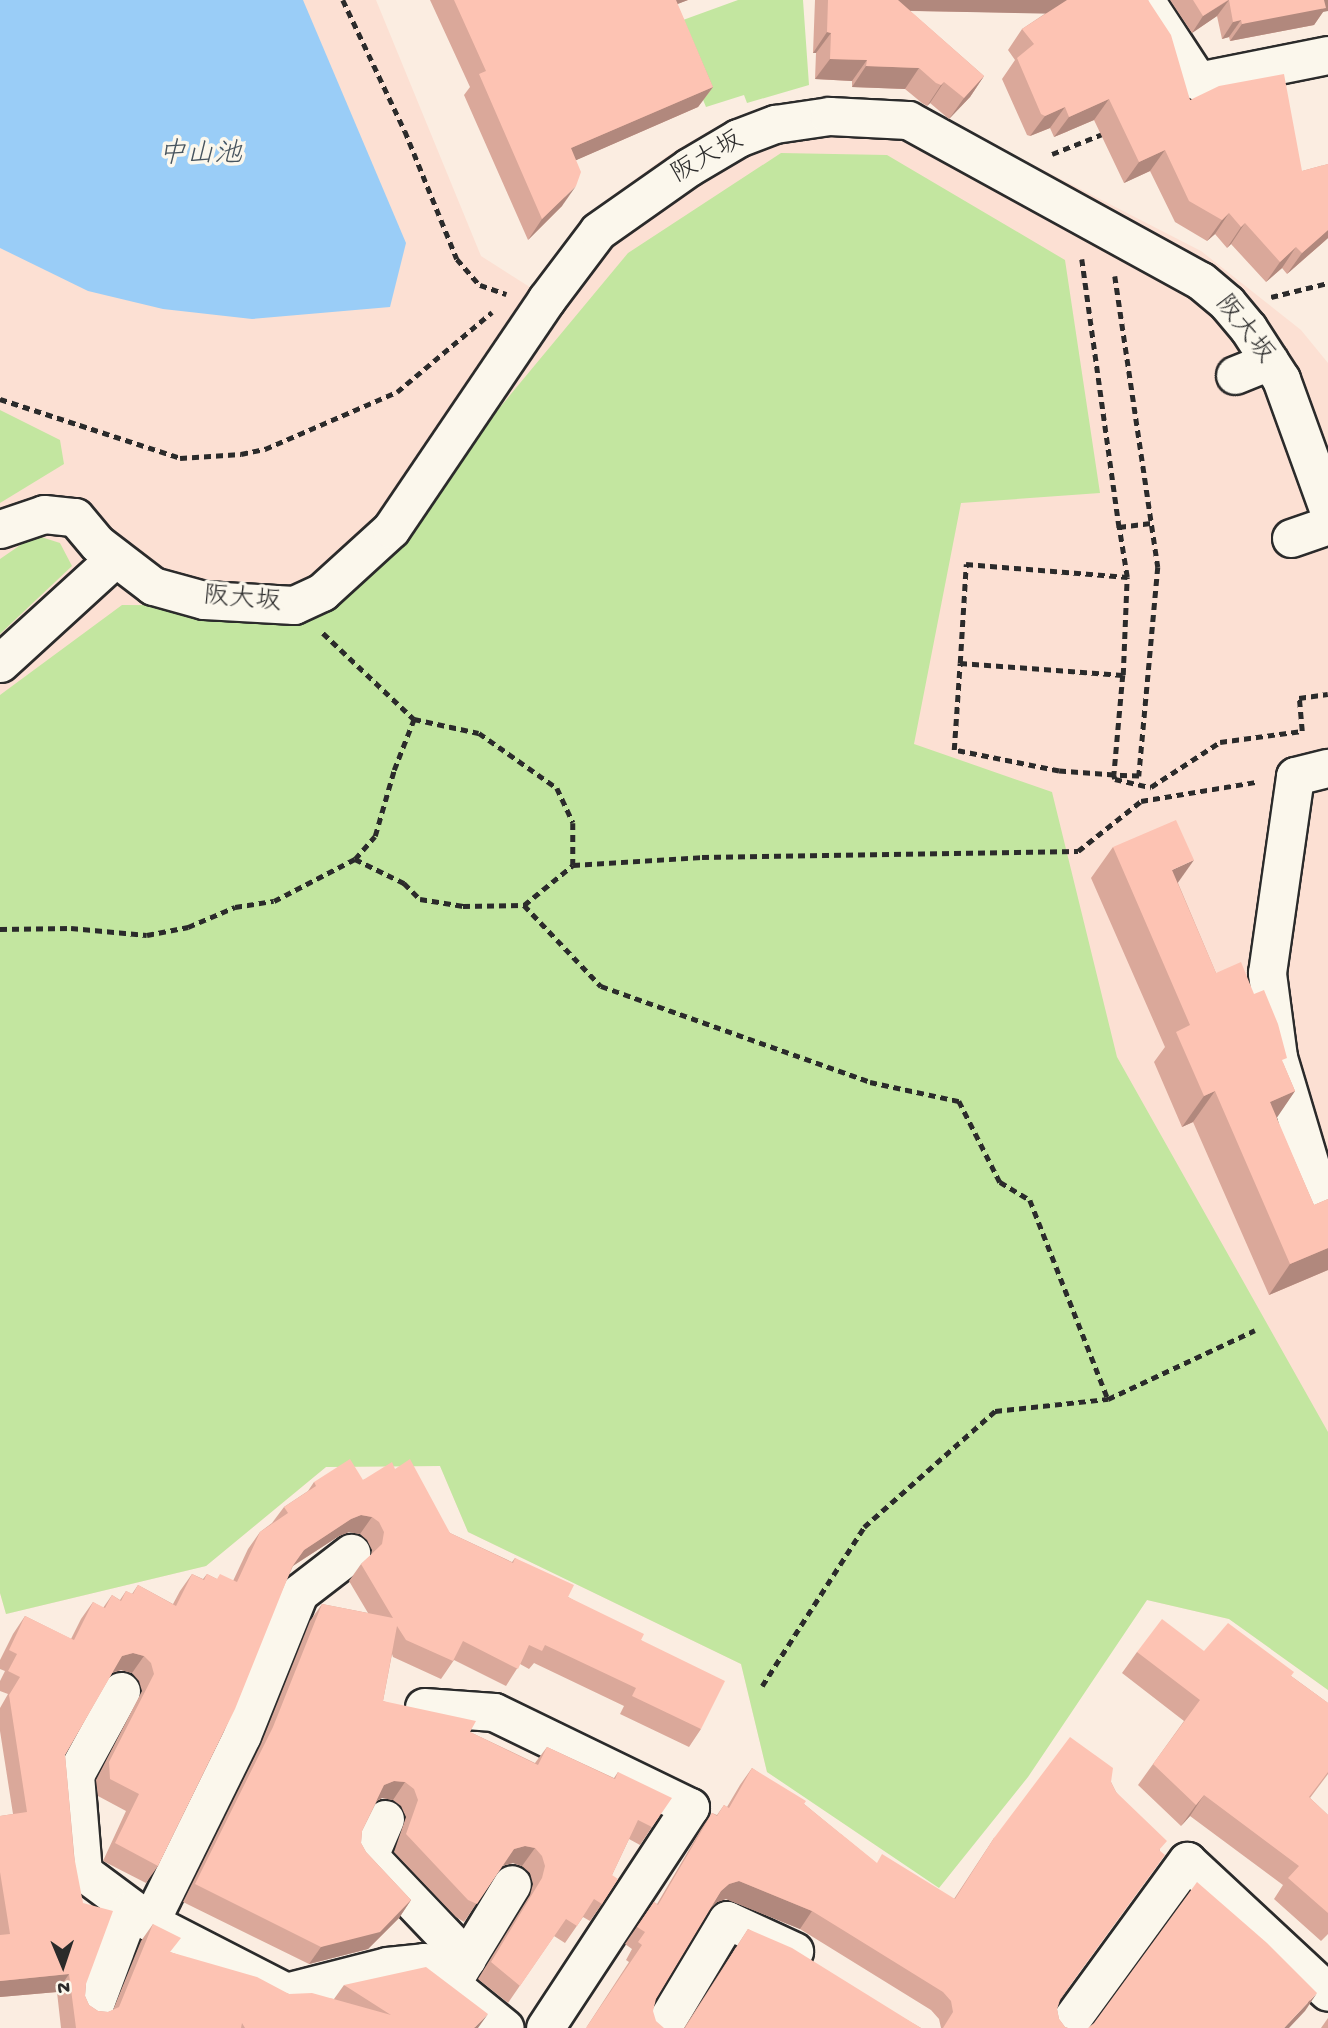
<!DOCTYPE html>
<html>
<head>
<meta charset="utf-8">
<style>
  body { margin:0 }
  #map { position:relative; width:1328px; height:2028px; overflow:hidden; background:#fbede1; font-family:"Gochi Hand","Klee One",sans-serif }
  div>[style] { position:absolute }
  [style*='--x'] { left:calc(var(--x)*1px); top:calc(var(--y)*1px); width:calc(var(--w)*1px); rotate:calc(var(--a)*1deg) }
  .built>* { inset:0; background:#fce0d3 }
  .green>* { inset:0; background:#c3e6a0 }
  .water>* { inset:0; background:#9acdf7 }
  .path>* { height:4.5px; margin-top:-2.25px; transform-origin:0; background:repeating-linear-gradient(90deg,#2b2b2b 0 7px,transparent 0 12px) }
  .roads { filter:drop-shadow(2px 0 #2b2b2b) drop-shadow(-2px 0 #2b2b2b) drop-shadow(0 2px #2b2b2b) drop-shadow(0 -2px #2b2b2b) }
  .minor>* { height:37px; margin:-18.5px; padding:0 18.5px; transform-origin:18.5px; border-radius:18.5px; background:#fbf7ec }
  .wall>* { inset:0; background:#daa89a }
  .shaded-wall>* { inset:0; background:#b1887d }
  .building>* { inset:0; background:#fdc3b3 }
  span { translate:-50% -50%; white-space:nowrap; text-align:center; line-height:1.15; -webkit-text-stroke:7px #fbf7ec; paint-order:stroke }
  .street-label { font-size:26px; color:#2b2b2b }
  .water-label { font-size:28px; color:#47545e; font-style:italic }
  .north { position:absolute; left:28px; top:1930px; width:70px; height:70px; -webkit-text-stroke:5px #fbf7ec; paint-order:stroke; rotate:178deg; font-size:19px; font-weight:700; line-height:28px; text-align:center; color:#2b2b2b }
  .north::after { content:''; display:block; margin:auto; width:24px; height:32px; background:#2b2b2b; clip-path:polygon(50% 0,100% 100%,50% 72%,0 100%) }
</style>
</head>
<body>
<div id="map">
  <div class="built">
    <i style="clip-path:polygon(0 0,376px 0,481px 256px,536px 291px,584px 216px,673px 152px,709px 131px,746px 115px,816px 100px,909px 101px,1201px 251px,1301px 330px,1328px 363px,1328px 1690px,1229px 1619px,1147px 1600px,944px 1882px,767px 1772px,741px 1664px,468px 1532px,440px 1466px,326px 1467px,206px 1566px,6px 1614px,0 1593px)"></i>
  </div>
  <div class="green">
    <i style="clip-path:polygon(738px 0,803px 0,809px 85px,747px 103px,744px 95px,706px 107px,672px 24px)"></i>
    <i style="clip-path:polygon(781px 153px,887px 155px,1065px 260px,1100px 493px,961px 503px,914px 744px,1052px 792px,1117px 1057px,1328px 1432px,1328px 1690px,1229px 1619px,1147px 1600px,1028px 1777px,939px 1888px,767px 1772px,741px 1664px,468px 1532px,440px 1466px,326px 1467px,206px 1566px,6px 1614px,0 1593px,0 695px,122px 605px,335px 606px,628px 253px)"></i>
    <i style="clip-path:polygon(0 410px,60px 440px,64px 464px,0 503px)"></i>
    <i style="clip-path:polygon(35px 535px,60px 543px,72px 566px,0 634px,0 559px)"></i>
  </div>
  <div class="water">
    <i style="clip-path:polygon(0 0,303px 0,406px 243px,390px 307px,252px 319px,163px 309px,88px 291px,0 248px)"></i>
  </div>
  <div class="path">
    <i style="--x:343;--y:0;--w:145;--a:64.7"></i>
    <i style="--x:405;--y:131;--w:138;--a:67.9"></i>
    <i style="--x:457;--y:259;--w:35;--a:49"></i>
    <i style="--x:480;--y:285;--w:28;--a:19"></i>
    <i style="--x:1052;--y:154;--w:57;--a:-21.6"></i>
    <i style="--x:1082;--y:259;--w:271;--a:82.1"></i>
    <i style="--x:1119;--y:527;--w:32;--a:-7"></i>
    <i style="--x:1115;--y:276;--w:294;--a:81.6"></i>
    <i style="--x:1158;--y:567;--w:210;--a:95.2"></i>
    <i style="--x:1139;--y:776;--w:25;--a:-178"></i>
    <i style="--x:1114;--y:775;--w:55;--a:-175.8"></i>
    <i style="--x:1059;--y:771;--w:107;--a:-168.7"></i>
    <i style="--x:954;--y:750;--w:87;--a:-86.1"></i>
    <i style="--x:960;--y:663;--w:163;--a:4.2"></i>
    <i style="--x:1123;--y:675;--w:100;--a:95.1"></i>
    <i style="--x:1114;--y:775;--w:4;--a:76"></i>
    <i style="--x:1115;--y:779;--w:37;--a:13"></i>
    <i style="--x:1151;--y:787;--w:82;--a:-33.1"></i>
    <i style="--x:1220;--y:742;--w:83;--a:-7.6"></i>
    <i style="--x:1302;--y:731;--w:33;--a:-95"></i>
    <i style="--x:1299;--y:698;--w:29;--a:-8"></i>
    <i style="--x:1271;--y:297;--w:59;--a:-13.8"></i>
    <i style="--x:0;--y:399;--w:189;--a:18.1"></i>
    <i style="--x:180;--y:458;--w:61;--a:-3.8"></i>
    <i style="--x:241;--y:454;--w:25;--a:-12"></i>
    <i style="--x:265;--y:449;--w:144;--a:-23.4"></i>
    <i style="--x:397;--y:392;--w:124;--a:-40.1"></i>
    <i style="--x:323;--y:633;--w:125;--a:43.4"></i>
    <i style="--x:414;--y:719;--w:66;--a:12.2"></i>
    <i style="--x:479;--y:733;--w:95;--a:35.2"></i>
    <i style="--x:557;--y:788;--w:38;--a:65"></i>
    <i style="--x:573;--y:823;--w:42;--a:90"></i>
    <i style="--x:960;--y:663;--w:99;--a:-86.5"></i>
    <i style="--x:966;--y:564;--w:162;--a:4.6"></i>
    <i style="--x:1127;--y:577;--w:51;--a:-99.1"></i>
    <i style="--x:1123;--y:675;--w:98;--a:-87.7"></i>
    <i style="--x:355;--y:859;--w:30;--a:-49"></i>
    <i style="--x:375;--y:836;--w:69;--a:-73.9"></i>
    <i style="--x:394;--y:770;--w:55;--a:-68.6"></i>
    <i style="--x:524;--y:905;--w:112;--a:46.5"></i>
    <i style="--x:601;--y:986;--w:286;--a:19.6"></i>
    <i style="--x:870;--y:1082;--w:91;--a:12.1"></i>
    <i style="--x:959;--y:1101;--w:91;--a:63.2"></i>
    <i style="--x:1000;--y:1182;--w:35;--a:31"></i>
    <i style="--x:1030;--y:1200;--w:214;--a:68.6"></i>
    <i style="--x:1108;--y:1399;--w:162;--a:-25.1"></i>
    <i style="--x:0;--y:929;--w:71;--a:-0.8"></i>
    <i style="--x:71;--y:928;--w:76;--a:5.3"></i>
    <i style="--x:147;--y:935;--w:42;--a:-11"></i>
    <i style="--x:188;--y:927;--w:51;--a:-23.1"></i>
    <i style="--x:235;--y:907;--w:39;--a:-9"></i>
    <i style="--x:274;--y:901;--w:91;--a:-27.4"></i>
    <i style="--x:355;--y:859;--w:55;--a:26.1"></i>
    <i style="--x:404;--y:883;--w:23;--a:45"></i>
    <i style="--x:420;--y:899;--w:44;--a:9.2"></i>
    <i style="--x:463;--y:906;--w:61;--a:-0.9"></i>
    <i style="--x:524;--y:905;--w:63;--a:-39.2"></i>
    <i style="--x:573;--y:865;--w:129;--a:-3.5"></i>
    <i style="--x:702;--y:857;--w:376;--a:-0.9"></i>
    <i style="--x:1078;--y:851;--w:80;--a:-38.4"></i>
    <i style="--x:1141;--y:801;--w:117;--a:-9.4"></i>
    <i style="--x:762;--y:1686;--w:189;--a:-57.3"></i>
    <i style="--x:864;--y:1527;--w:175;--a:-41.5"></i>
    <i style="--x:995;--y:1411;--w:114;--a:-6.1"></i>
  </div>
  <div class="roads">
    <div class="minor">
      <i style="--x:1145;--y:0;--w:97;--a:56.8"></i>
      <i style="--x:1198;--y:81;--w:133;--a:-11.3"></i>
      <i style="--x:1235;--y:375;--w:37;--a:-22"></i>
      <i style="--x:0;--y:529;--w:46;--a:-18.8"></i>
      <i style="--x:44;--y:514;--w:31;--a:6"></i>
      <i style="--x:75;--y:517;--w:35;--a:50"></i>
      <i style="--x:98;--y:544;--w:69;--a:37.4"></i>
      <i style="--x:153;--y:586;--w:53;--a:15.4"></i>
      <i style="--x:204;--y:600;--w:90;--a:3.2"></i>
      <i style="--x:294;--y:605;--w:31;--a:-25"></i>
      <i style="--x:322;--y:592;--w:93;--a:-42.4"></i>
      <i style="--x:391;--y:529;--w:277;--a:-55.9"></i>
      <i style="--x:546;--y:300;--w:86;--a:-53"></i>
      <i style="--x:598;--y:231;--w:111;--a:-35.1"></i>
      <i style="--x:689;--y:167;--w:57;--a:-30.6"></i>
      <i style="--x:738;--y:138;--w:40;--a:-21"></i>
      <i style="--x:775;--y:124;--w:55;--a:-8.4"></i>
      <i style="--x:829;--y:116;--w:79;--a:2.9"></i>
      <i style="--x:908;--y:120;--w:334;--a:28.8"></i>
      <i style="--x:1201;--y:281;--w:34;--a:40"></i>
      <i style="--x:1227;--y:303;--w:33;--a:50"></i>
      <i style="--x:1248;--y:328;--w:61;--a:57.1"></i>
      <i style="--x:1281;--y:379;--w:138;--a:70.1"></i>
      <i style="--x:1291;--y:538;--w:39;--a:-19"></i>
      <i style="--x:0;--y:663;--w:156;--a:-42.4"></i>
      <i style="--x:1325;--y:1215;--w:165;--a:-106.6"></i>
      <i style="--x:1278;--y:1057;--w:85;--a:-97.5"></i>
      <i style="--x:1267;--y:973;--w:199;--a:-81.9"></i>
      <i style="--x:1295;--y:776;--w:34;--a:-14"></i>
      <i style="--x:121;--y:1691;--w:96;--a:118.7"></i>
      <i style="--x:75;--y:1775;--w:97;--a:85.3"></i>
      <i style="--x:83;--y:1872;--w:84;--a:36.7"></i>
      <i style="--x:150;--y:1922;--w:153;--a:27.2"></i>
      <i style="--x:286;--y:1992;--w:104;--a:-14.4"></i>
      <i style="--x:387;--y:1966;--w:37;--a:-6"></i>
      <i style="--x:424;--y:1962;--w:104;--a:39.2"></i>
      <i style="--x:424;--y:1707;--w:70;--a:4.1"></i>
      <i style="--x:494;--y:1712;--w:218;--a:25.9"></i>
      <i style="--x:690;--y:1807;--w:264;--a:123.3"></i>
      <i style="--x:385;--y:1819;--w:40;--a:113.4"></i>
      <i style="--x:369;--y:1856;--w:142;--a:46.4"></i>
      <i style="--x:150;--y:1922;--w:208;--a:-63.8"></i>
      <i style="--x:242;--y:1735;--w:153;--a:-68.1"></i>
      <i style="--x:299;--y:1593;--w:66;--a:-37.6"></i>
      <i style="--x:454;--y:1979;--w:111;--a:-58.6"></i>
      <i style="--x:93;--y:2009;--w:106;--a:-69.5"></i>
      <i style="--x:662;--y:2028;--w:126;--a:-59"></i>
      <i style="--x:727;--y:1920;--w:74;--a:24.8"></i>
      <i style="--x:1065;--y:2028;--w:207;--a:-53.9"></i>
      <i style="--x:1187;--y:1861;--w:192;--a:42.9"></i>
    </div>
  </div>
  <div class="wall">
    <i style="clip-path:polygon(430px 0,688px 0,677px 4px,713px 87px,698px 107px,576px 160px,562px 206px,528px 240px,464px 95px,470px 87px)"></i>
    <i style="clip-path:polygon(815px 0,1148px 0,1190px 100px,1302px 171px,1328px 164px,1328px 238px,1287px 274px,1282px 268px,1266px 282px,1231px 244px,1227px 248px,1215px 234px,1207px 241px,1175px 222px,1150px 171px,1124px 183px,1094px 120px,1054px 137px,1050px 128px,1030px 136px,1027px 135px,1002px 79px,1015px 60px,1008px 50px,1022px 29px,1046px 13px,910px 11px,984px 76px,970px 97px,949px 119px,930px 103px,927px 106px,922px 103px,905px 89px,852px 87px,852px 81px,815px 79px,816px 53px,813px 53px)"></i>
    <i style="clip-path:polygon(1170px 0,1328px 0,1323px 12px,1314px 25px,1230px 41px,1229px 37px,1222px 39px,1217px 16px,1192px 33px)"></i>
    <i style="clip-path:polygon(1113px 847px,1178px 883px,1216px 973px,1283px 1063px,1295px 1091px,1276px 1118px,1314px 1205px,1328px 1199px,1328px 1270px,1269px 1295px,1193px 1122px,1182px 1127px,1154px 1062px,1165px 1047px,1091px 878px)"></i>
    <i style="clip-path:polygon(395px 1469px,450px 1533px,512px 1562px,515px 1558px,568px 1597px,641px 1640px,701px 1729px,689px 1747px,620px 1714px,624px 1706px,534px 1663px,529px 1669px,520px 1664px,506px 1686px,454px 1660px,441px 1679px,393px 1657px,392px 1654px,383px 1701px,470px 1732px,535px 1763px,547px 1747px,614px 1778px,618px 1772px,652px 1827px,640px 1845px,629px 1839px,612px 1875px,602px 1904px,590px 1921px,583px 1917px,565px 1943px,554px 1936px,508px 2003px,478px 1979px,530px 1895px,533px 1884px,530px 1873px,522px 1866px,513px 1863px,502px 1866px,464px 1922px,456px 1917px,394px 1852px,406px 1817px,401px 1806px,393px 1800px,382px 1798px,377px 1801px,362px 1831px,361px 1843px,366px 1852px,411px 1900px,399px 1918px,368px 1949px,309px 1964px,183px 1902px,261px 1744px,310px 1621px,322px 1604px,368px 1613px,349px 1581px,361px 1564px,371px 1555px,372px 1550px,367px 1540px,360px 1534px,349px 1532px,339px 1536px,293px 1566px,158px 1866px,146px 1883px,103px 1861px,126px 1811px,98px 1796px,96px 1780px,142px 1691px,139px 1681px,132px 1673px,121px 1670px,112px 1673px,65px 1755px,86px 1984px,85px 1996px,89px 2005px,98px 2011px,108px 2012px,113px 2010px,141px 1941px,153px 1924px,170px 1952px,289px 1994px,334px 1999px,344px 1985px,478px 2028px,61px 2028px,57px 1992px,0 1997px,0 1816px,13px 1814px,0 1731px,0 1708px,8px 1694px,0 1691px,0 1681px,5px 1671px,0 1669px,0 1660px,13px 1634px,25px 1616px,71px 1639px,81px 1619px,93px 1602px,103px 1608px,112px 1595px,120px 1600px,126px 1591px,132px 1594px,138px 1585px,173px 1604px,180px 1591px,192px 1574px,203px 1579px,207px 1574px,217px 1579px,233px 1581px,248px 1549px,260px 1532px,272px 1523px,284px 1507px,308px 1491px,314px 1482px,363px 1480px)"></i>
    <i style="clip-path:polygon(1204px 1651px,1291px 1676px,1328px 1703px,1328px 1774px,1310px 1798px,1328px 1815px,1328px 1934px,1321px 1941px,1274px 1899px,1283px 1885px,1190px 1816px,1181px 1826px,1138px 1785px,1184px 1721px,1122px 1673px,1137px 1652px)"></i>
    <i style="clip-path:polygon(752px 1768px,804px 1804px,876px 1863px,954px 1899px,994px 1838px,1111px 1782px,1116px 1792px,1160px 1850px,1060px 2000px,1057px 2009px,1059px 2019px,1065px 2027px,1068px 2028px,941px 2028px,939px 2019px,931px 2010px,800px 1929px,726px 1899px,717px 1902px,586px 2028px,629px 1962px,626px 1960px,632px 1949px,625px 1944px,654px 1902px,657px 1904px,700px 1831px,712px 1813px,717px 1815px,724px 1805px,727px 1807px,740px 1785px)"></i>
    <i style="clip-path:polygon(748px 1929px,921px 2028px,684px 2028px)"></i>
    <i style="clip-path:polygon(1328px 2018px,1328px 2028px,1321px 2028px)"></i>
  </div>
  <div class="shaded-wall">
    <i style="clip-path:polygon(666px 0,688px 0,657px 12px)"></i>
    <i style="clip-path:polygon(878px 0,1072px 0,1063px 14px,871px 10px)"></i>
    <i style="clip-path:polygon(1229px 0,1217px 16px,1192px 33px,1203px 16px)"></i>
    <i style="clip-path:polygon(1321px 0,1328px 0,1328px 11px,1323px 12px,1314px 25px,1230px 41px,1242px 24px)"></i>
    <i style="clip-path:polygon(1241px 20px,1229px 37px,1222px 39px,1233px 22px)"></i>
    <i style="clip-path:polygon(827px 32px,831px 33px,816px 53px,813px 53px)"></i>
    <i style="clip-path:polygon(830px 59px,867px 60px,852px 81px,815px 79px)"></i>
    <i style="clip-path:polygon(866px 66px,919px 68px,905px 89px,852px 87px)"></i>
    <i style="clip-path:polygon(984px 76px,970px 97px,949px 119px,964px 98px)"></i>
    <i style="clip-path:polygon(944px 82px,930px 103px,927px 106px,941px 85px)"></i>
    <i style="clip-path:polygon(713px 87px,698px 107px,556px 169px,571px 148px)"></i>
    <i style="clip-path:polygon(1109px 99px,1094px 120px,1054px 137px,1069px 117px)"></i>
    <i style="clip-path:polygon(1065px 107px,1050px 128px,1030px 136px,1045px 116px)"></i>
    <i style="clip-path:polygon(1165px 150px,1150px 171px,1124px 183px,1139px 162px)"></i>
    <i style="clip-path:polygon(576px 186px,562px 206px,528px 240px,542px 219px)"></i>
    <i style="clip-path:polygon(1229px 213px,1215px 234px,1207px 241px,1222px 220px)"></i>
    <i style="clip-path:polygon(1245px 223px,1231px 244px,1227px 248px,1241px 227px)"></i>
    <i style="clip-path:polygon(1328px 230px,1328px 238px,1287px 274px,1302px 253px)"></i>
    <i style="clip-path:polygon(1296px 247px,1282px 268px,1266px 282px,1280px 262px)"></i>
    <i style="clip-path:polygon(1194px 860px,1172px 891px,1172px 870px)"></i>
    <i style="clip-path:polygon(1215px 1091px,1193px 1122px,1182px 1127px,1204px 1096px)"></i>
    <i style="clip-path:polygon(1295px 1091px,1274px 1122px,1270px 1102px)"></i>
    <i style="clip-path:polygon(1328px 1248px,1328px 1270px,1269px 1295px,1290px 1264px)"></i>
    <i style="clip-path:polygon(361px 1515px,372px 1517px,360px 1534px,349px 1532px,339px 1536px,291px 1567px,304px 1550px,351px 1519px)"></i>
    <i style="clip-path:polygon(133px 1653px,144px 1656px,132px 1673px,121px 1670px,110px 1673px,122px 1656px)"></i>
    <i style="clip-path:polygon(394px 1781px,405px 1782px,393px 1800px,382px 1798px,372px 1803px,384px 1785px)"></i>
    <i style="clip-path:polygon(1204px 1795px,1190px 1816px,1181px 1826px,1196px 1805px)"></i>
    <i style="clip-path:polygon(525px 1846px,535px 1848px,522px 1866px,513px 1863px,501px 1866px,514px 1849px)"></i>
    <i style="clip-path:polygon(739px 1881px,812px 1911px,800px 1929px,726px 1899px,717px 1902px,709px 1909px,721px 1891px,729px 1884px)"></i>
    <i style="clip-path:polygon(411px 1900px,399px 1918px,368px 1949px,309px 1964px,321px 1947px)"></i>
    <i style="clip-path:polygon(69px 1974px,57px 1992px,0 1997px,0 1981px)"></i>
    <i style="clip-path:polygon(1317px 1993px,1305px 2011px,1289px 2028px,1284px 2028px)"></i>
    <i style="clip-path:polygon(488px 2014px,478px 2028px,474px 2028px)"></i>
  </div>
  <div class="building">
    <i style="clip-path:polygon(454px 0,676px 0,713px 87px,571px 148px,581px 172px,576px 186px,542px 219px,479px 74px,486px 71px)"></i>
    <i style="clip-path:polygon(828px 0,898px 0,984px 76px,964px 98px,944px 82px,941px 85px,936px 83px,919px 68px,866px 66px,867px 60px,830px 59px,831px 33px,827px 32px)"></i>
    <i style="clip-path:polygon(1067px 0,1148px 0,1171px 35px,1190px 100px,1219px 86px,1284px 74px,1302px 171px,1328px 164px,1328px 230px,1302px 253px,1296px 247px,1280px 262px,1245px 223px,1241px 227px,1229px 213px,1222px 220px,1189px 201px,1165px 150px,1139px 162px,1109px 99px,1069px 117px,1065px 107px,1045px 116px,1041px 114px,1017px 58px,1034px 44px,1022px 29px)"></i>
    <i style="clip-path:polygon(1193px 0,1228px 0,1203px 16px)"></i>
    <i style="clip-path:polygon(1229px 0,1324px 0,1326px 8px,1242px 24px,1241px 20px,1233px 22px)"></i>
    <i style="clip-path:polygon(1176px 820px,1194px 860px,1172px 870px,1216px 973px,1241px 962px,1254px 994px,1264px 990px,1278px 1024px,1287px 1058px,1282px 1060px,1295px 1091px,1270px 1102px,1314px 1205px,1328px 1199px,1328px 1248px,1290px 1264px,1215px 1091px,1204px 1096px,1176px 1032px,1190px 1025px,1113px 847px)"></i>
    <i style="clip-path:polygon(350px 1459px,363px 1480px,392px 1462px,395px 1469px,410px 1459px,450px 1533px,513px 1563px,515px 1558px,574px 1585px,568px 1597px,644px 1634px,641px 1640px,725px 1681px,701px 1729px,632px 1696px,636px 1688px,545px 1645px,542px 1651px,529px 1645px,518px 1669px,463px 1641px,453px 1661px,406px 1640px,397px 1626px,383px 1701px,476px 1721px,470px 1732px,538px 1765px,547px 1747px,615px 1779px,618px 1772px,672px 1798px,652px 1827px,638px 1820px,612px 1875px,618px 1879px,602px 1904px,594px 1899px,577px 1926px,566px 1919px,520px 1986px,491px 1962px,542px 1878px,545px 1866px,542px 1856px,535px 1848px,525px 1846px,514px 1849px,477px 1904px,468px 1900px,406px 1834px,418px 1800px,414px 1789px,405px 1782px,394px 1781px,384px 1785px,362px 1831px,361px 1843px,366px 1852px,411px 1900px,380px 1932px,321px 1947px,195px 1884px,273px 1727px,322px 1604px,393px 1618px,361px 1564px,382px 1544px,384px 1532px,379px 1522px,372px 1517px,361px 1515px,351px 1519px,304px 1550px,292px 1567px,235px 1709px,158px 1866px,115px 1843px,139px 1794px,110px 1779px,109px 1762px,154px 1674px,151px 1663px,144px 1656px,133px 1653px,122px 1656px,65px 1755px,74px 1856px,83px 1903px,113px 1911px,86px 1984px,85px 1996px,89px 2005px,98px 2011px,108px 2012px,119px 2007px,153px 1924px,181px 1938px,170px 1952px,257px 1977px,289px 1994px,312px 1993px,391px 2015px,344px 1985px,426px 1967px,488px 2014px,474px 2028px,245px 2028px,242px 2023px,241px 2028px,76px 2028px,69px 1974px,0 1981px,0 1935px,10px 1934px,0 1872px,0 1816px,27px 1812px,9px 1695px,20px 1677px,8px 1671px,17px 1654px,9px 1650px,25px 1616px,74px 1640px,93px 1602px,105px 1608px,112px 1595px,121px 1601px,126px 1591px,133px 1594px,138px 1585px,176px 1606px,192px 1574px,204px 1580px,207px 1574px,217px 1579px,220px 1574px,237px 1582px,260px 1532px,288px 1513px,284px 1507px,316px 1486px,314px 1482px)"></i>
    <i style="clip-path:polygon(1162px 1619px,1204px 1651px,1228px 1623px,1294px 1672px,1291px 1676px,1328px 1703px,1328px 1772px,1309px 1797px,1328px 1815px,1328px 1913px,1288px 1878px,1299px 1866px,1204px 1795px,1196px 1805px,1153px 1764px,1200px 1700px,1137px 1652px)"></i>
    <i style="clip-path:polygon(1070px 1737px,1113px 1768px,1111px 1782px,1116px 1792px,1167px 1841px,1159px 1850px,1165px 1855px,1060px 1999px,1057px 2009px,1059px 2019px,1065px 2027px,1068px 2028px,943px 2028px,953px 2012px,951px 2001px,943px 1992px,812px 1911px,739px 1881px,729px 1884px,721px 1891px,656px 1999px,653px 2011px,656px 2021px,664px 2028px,586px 2028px,642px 1945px,638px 1942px,645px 1932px,637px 1927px,654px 1902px,658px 1905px,712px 1813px,717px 1816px,724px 1805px,729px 1808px,752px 1768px,806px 1801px,804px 1804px,877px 1863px,882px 1854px,955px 1899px,994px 1838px)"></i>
    <i style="clip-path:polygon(1197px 1882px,1267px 1943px,1317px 1993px,1284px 2028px,1088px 2028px,1094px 2023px)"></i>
    <i style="clip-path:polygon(748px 1929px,792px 1948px,921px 2028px,685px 2028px)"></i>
  </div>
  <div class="street-label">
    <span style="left:708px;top:159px;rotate:-30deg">阪大坂</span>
    <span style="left:1243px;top:330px;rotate:52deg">阪大坂</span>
    <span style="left:242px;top:601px;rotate:5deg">阪大坂</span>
  </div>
  <div class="water-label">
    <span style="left:200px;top:156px">中山池</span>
  </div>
  <div class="north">N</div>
</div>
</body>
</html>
